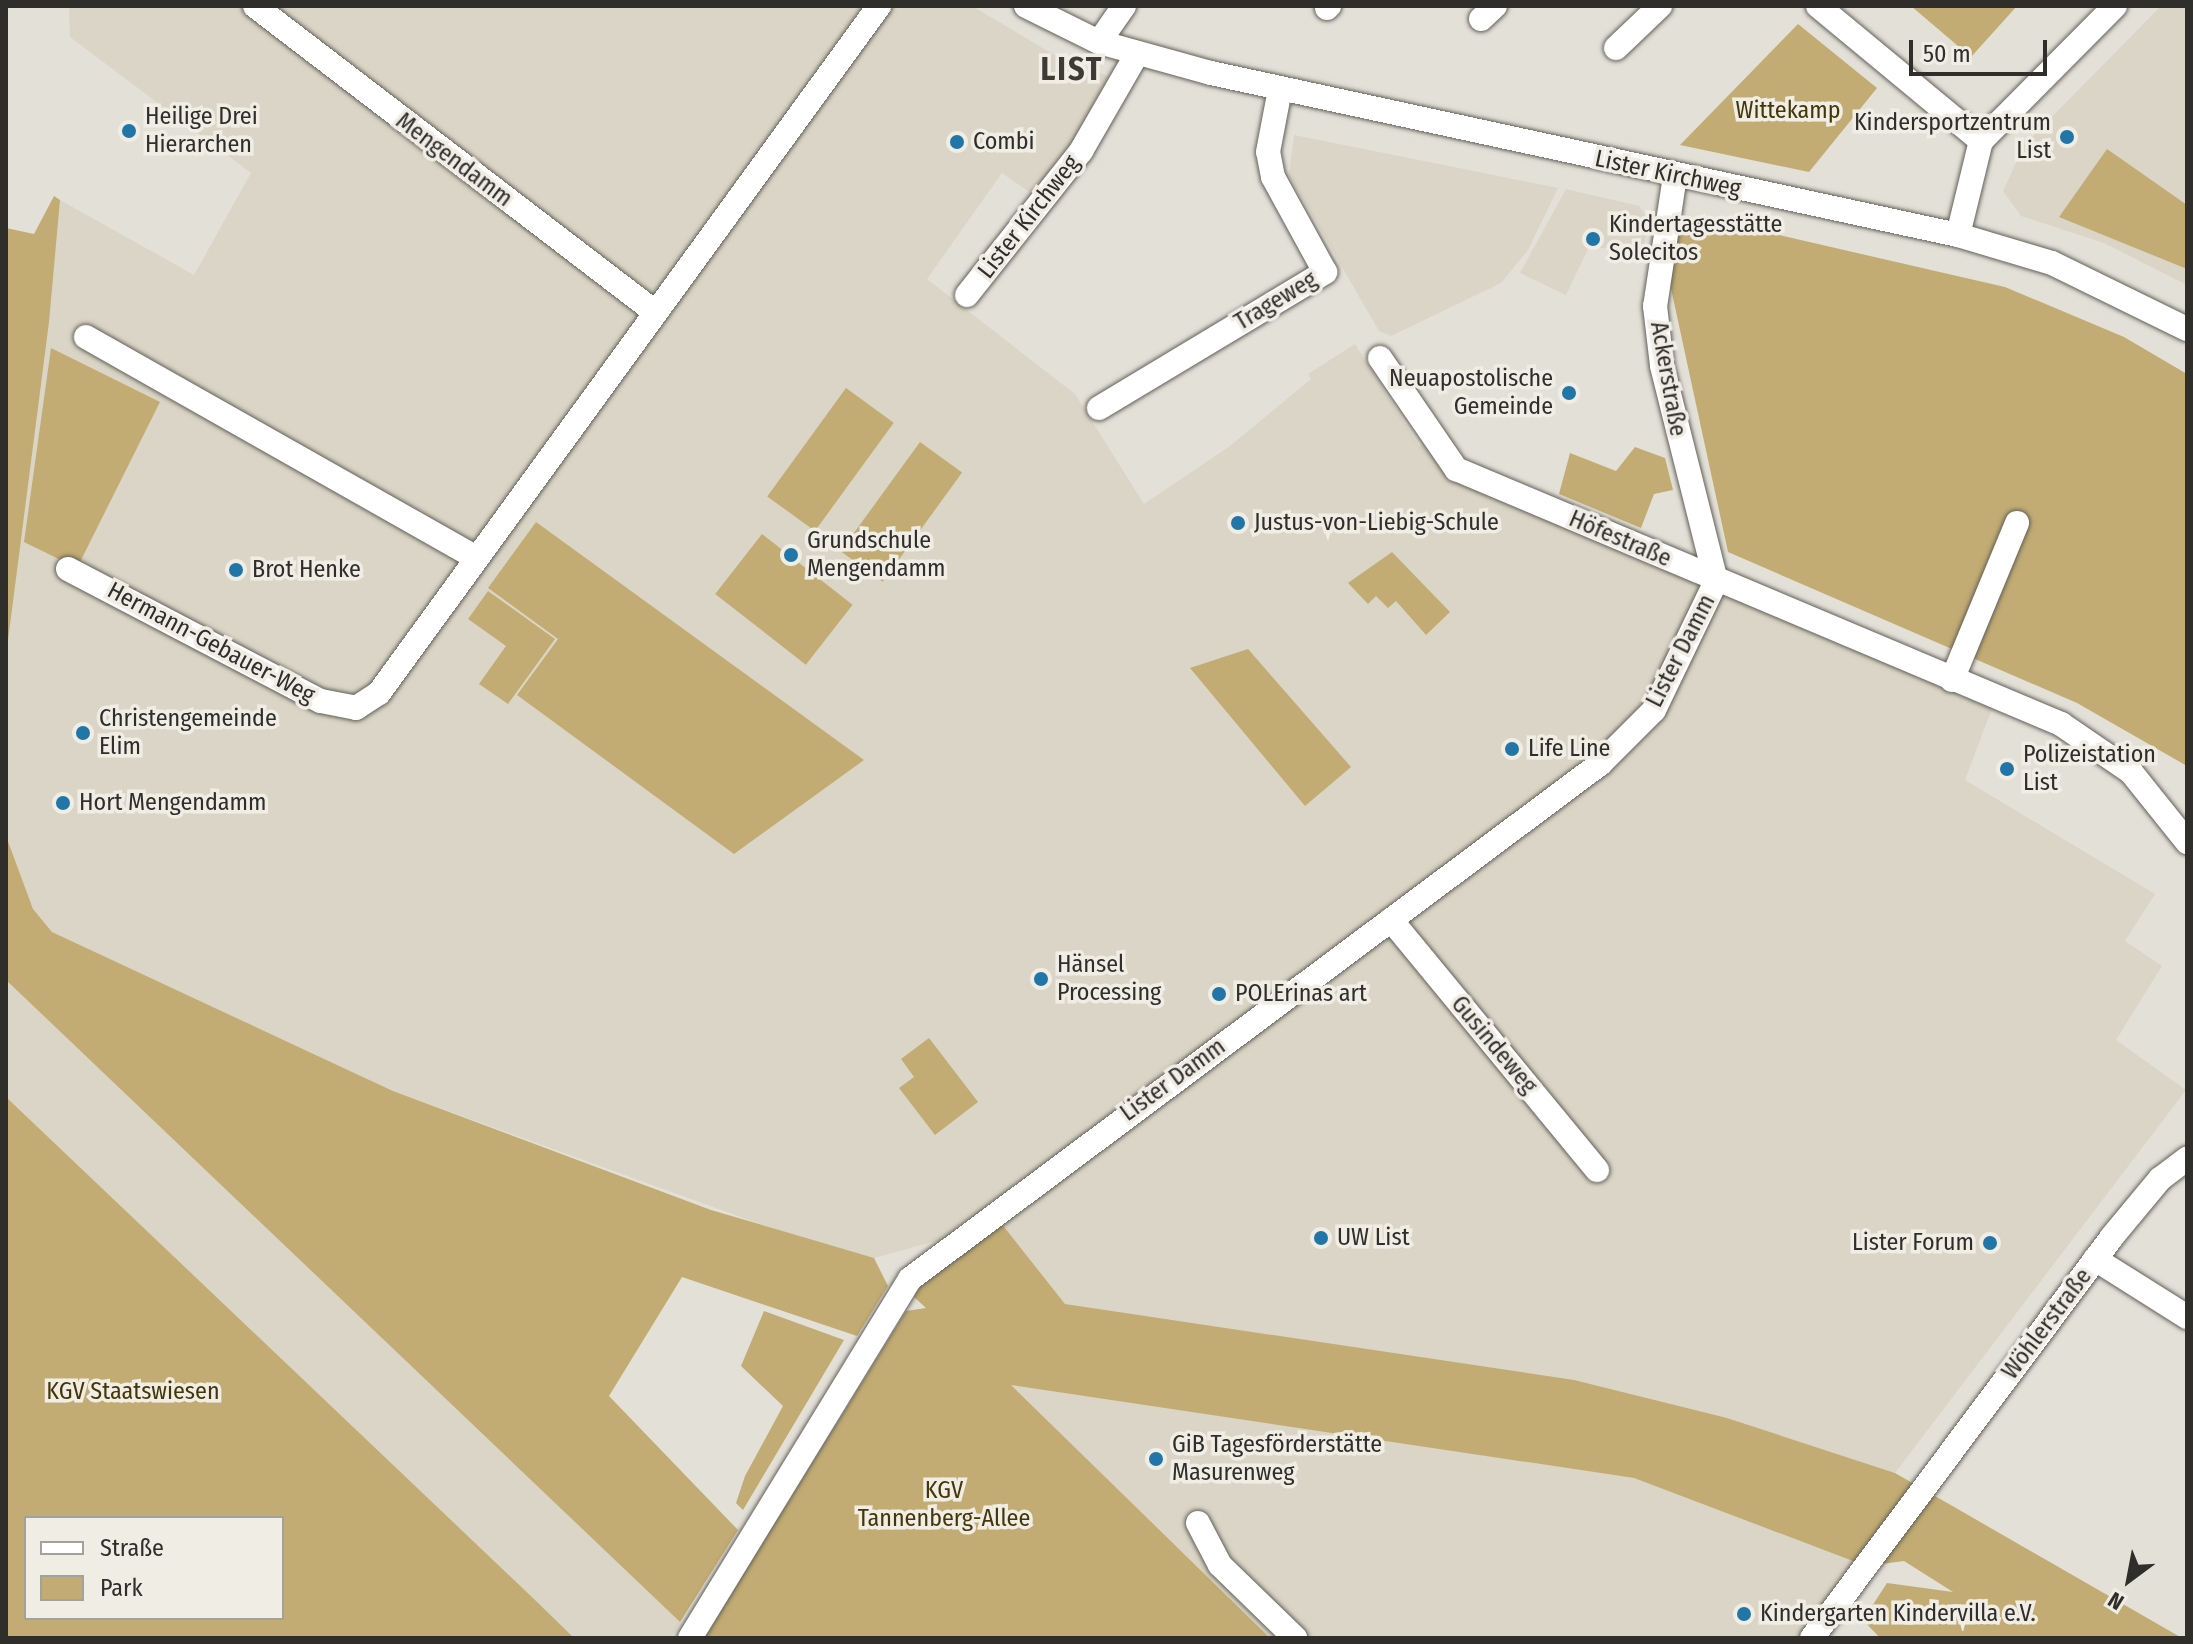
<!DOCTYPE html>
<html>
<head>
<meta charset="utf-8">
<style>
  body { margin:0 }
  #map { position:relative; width:2193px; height:1644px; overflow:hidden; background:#e3e0d8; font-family:"Fira Sans Condensed",sans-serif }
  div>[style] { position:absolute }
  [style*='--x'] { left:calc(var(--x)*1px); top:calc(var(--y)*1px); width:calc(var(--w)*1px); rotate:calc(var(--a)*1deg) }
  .built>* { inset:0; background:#dad5c6 }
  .green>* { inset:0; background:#c2ac73; transform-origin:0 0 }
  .roads { filter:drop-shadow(0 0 2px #636059) drop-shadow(0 0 2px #636059) }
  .minor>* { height:24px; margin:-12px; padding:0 12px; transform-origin:12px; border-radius:12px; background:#fff }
  .dots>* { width:22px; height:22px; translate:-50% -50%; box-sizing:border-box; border:4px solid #f0ede5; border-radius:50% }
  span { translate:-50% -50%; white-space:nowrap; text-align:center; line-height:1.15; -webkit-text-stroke:7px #f0ede5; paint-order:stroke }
  .park-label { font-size:24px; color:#443609 }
  .poi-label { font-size:24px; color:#2f2e2b }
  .left { translate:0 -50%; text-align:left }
  .right { translate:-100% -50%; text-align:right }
  .street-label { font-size:24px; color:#2f2e2b }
  .district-label { font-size:32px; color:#3d3b34; font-weight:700; letter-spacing:2px }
  .frame { position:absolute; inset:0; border:8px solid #2f2e2b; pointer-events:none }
  .legend { position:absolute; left:24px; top:1516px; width:260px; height:104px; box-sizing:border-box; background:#f0ede5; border:2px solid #a3a19b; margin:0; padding:10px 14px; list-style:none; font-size:24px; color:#2f2e2b }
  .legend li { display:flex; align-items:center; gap:16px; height:40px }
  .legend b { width:40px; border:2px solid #a3a19b }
  .north { position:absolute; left:2089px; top:1540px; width:80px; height:80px; -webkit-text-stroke:6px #f0ede5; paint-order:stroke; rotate:212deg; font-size:22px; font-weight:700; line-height:32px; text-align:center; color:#2f2e2b }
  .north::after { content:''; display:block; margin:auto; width:28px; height:36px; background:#2f2e2b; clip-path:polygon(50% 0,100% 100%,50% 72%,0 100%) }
  .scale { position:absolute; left:1909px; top:40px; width:138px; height:36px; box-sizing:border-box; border:4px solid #2f2e2b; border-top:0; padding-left:10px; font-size:24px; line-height:28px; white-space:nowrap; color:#2f2e2b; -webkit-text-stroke:6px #f0ede5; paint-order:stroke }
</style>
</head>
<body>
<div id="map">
  <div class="built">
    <i style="clip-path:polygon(69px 6px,972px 6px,1051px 53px,1110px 77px,1042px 201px,1002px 173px,927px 279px,1075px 394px,1144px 504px,1230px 446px,1311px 379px,1308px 374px,1355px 344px,1419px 446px,1432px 438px,1456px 469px,1996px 698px,1965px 780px,2155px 894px,2125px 941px,2162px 966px,2116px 1040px,2186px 1090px,1895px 1473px,1727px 1418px,1065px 1304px,1001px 1223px,874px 1258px,796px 1237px,393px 1091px,52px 932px,33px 909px,6px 836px,6px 656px,60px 200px,194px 275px,251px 173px,70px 37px)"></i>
    <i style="clip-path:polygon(2161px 6px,2187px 6px,2187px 285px,2104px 243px,2021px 216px,2003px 191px,2024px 145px)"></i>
    <i style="clip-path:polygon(1294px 135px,1558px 188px,1528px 250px,1501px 283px,1391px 336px,1379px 331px,1289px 175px)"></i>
    <i style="clip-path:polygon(1566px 189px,1639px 206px,1649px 220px,1644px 245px,1588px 249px,1566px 295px,1520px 273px)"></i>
    <i style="clip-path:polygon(6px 980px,680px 1622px,671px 1638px,574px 1638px,6px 1097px)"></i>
    <i style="clip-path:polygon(1009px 1384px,1634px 1478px,1866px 1566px,1812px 1638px,1270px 1638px)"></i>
  </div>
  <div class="green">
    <i style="clip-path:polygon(1911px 6px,2017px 6px,1971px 57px)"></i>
    <i style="clip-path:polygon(1798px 24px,1877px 88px,1809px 172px,1680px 145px)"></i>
    <i style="clip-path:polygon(2107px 149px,2187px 205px,2187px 269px,2059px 217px)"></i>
    <i style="clip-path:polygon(54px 196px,60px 200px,49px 322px,6px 656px,6px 228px,34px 234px)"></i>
    <i style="clip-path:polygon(1696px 216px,2005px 287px,2124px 337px,2187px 374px,2187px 766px,2077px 703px,1728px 552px,1667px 270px,1681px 222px)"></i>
    <i style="clip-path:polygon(51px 348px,160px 402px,77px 568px,24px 542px)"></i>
    <i style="left:846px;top:388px;width:59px;height:134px;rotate:36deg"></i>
    <i style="left:920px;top:442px;width:52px;height:135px;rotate:36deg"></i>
    <i style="clip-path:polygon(1635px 447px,1665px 458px,1673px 490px,1654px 494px,1641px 528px,1559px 494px,1570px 453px,1616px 471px)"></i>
    <i style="clip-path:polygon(536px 522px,864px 760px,734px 854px,517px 695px,558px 639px,488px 588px)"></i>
    <i style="left:762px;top:534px;width:115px;height:76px;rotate:38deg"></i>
    <i style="clip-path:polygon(1392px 552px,1450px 612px,1426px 635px,1396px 601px,1388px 608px,1376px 596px,1368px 604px,1348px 583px)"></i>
    <i style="clip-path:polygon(488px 591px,555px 639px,508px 704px,479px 684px,506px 646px,468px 619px)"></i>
    <i style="clip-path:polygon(1248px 649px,1351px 767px,1305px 806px,1190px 668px)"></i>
    <i style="clip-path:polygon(6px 836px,33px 909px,52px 932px,393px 1091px,711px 1210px,874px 1258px,888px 1286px,857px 1336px,682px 1277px,609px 1396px,738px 1530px,680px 1622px,6px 980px)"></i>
    <i style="clip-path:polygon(929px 1038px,978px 1102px,935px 1135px,899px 1088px,914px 1077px,901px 1059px)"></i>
    <i style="clip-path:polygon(evenodd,6px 1097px,534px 1599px,574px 1638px,6px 1638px,6px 1097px,26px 1518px,282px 1518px,282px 1618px,26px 1618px,26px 1518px)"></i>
    <i style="clip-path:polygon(1001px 1223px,1065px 1304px,1574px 1380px,1727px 1418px,1895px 1473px,2182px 1638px,1880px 1638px,1863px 1620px,1887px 1583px,1953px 1592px,1904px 1561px,1866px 1566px,1634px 1478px,1011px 1385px,1270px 1638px,704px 1638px,906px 1311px,926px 1308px,913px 1296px,919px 1287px)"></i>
    <i style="clip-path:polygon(764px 1311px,844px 1340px,743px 1510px,736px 1503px,745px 1476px,783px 1406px,741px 1366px)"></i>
  </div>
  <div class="roads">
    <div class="minor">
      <i style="--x:255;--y:6;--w:504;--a:37.42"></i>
      <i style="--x:1026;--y:6;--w:81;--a:26.3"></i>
      <i style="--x:1099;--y:42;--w:116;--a:15.5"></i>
      <i style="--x:1211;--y:73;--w:764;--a:12.24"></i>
      <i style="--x:1958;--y:235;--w:98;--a:16.6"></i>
      <i style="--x:2052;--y:263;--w:150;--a:26.1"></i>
      <i style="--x:1818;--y:6;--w:212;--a:39.6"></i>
      <i style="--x:1327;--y:8;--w:3;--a:-45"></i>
      <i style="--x:1481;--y:19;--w:19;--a:-43"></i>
      <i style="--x:1099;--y:42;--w:44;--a:-55.2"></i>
      <i style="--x:1616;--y:48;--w:61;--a:-43.7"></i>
      <i style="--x:1675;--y:176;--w:132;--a:98.7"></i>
      <i style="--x:1655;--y:306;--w:60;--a:83.3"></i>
      <i style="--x:1662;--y:366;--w:222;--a:75.9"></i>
      <i style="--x:1958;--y:235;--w:97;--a:-76.3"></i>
      <i style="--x:1981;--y:141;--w:190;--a:-45.2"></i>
      <i style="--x:967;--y:295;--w:184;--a:-51.6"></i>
      <i style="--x:1081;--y:151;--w:112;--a:-60"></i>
      <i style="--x:86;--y:337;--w:449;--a:29.5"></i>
      <i style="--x:1380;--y:358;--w:135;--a:55.6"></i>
      <i style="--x:1456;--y:469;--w:657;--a:22.85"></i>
      <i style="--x:2061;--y:724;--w:85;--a:34.4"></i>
      <i style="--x:2131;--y:772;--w:90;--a:51.3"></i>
      <i style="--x:1099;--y:408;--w:264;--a:-31"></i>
      <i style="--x:1325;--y:272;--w:108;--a:-118.7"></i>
      <i style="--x:1273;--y:177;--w:25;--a:-101"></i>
      <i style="--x:1268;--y:152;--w:64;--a:-79.2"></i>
      <i style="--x:68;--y:569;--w:285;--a:27.6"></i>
      <i style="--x:321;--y:701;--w:36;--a:11"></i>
      <i style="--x:356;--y:708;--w:27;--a:-33"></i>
      <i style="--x:379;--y:693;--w:850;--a:-53.95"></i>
      <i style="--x:1952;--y:680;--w:170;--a:-67.5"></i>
      <i style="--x:1391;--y:920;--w:324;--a:50.5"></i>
      <i style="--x:2095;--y:1259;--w:109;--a:32.2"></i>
      <i style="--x:1198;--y:1523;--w:47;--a:62.4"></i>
      <i style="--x:1220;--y:1565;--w:105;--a:44.2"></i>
      <i style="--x:690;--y:1638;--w:421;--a:-58.5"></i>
      <i style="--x:910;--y:1279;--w:861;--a:-36.74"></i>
      <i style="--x:1600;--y:764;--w:76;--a:-45"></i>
      <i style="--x:1654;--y:710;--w:143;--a:-64.3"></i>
      <i style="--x:1812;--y:1638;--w:499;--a:-53.2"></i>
      <i style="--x:2111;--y:1238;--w:77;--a:-50.3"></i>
      <i style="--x:2160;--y:1179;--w:34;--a:-37"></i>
    </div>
  </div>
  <div class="dots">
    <i style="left:129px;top:131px;background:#2276a7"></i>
    <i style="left:2067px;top:137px;background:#2276a7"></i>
    <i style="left:957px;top:142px;background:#2276a7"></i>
    <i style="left:1593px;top:239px;background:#2276a7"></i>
    <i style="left:1569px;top:393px;background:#2276a7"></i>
    <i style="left:1238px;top:523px;background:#2276a7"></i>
    <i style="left:791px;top:555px;background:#2276a7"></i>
    <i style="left:236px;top:570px;background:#2276a7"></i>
    <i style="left:83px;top:733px;background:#2276a7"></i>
    <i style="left:1512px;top:749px;background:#2276a7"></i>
    <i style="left:2007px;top:769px;background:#2276a7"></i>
    <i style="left:63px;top:803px;background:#2276a7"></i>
    <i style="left:1041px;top:979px;background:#2276a7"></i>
    <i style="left:1219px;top:994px;background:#2276a7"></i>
    <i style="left:1321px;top:1238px;background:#2276a7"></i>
    <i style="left:1990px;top:1243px;background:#2276a7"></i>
    <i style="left:1156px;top:1459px;background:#2276a7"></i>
    <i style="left:1744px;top:1614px;background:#2276a7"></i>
  </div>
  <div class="park-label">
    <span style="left:1788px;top:111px">Wittekamp</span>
    <span style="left:133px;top:1392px">KGV Staatswiesen</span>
    <span style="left:944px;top:1505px">KGV<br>Tannenberg-Allee</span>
  </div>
  <div class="poi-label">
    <span class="left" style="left:145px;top:131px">Heilige Drei<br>Hierarchen</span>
    <span class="right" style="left:2051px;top:137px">Kindersportzentrum<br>List</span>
    <span class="left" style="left:973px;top:142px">Combi</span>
    <span class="left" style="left:1609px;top:239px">Kindertagesstätte<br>Solecitos</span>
    <span class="right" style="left:1553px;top:393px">Neuapostolische<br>Gemeinde</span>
    <span class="left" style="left:1254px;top:523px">Justus-von-Liebig-Schule</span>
    <span class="left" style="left:807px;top:555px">Grundschule<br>Mengendamm</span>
    <span class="left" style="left:252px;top:570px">Brot Henke</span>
    <span class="left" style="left:99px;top:733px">Christengemeinde<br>Elim</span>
    <span class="left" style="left:1528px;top:749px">Life Line</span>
    <span class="left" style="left:2023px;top:769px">Polizeistation<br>List</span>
    <span class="left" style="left:79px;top:803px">Hort Mengendamm</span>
    <span class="left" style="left:1057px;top:979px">Hänsel<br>Processing</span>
    <span class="left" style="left:1235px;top:994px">POLErinas art</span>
    <span class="left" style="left:1337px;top:1238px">UW List</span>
    <span class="right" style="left:1974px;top:1243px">Lister Forum</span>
    <span class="left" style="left:1172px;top:1459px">GiB Tagesförderstätte<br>Masurenweg</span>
    <span class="left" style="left:1760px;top:1614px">Kindergarten Kindervilla e.V.</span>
  </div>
  <div class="street-label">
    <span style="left:454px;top:160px;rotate:37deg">Mengendamm</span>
    <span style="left:1668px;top:174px;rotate:12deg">Lister Kirchweg</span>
    <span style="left:1029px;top:217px;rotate:-52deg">Lister Kirchweg</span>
    <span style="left:1276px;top:301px;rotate:-31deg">Trageweg</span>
    <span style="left:1668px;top:379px;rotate:80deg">Ackerstraße</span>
    <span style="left:1620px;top:539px;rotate:23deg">Höfestraße</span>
    <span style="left:211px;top:643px;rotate:28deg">Hermann-Gebauer-Weg</span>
    <span style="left:1681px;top:651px;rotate:-63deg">Lister Damm</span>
    <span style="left:1494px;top:1045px;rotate:50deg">Gusindeweg</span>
    <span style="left:1173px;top:1080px;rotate:-36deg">Lister Damm</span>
    <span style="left:2047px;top:1324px;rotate:-53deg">Wöhlerstraße</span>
  </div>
  <div class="district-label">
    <span style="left:1072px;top:69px">LIST</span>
  </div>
  <div class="frame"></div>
  <ul class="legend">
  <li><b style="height:10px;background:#fff"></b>Straße</li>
  <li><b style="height:22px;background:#c2ac73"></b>Park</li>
  </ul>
  <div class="north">N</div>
  <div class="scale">50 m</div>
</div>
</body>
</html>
